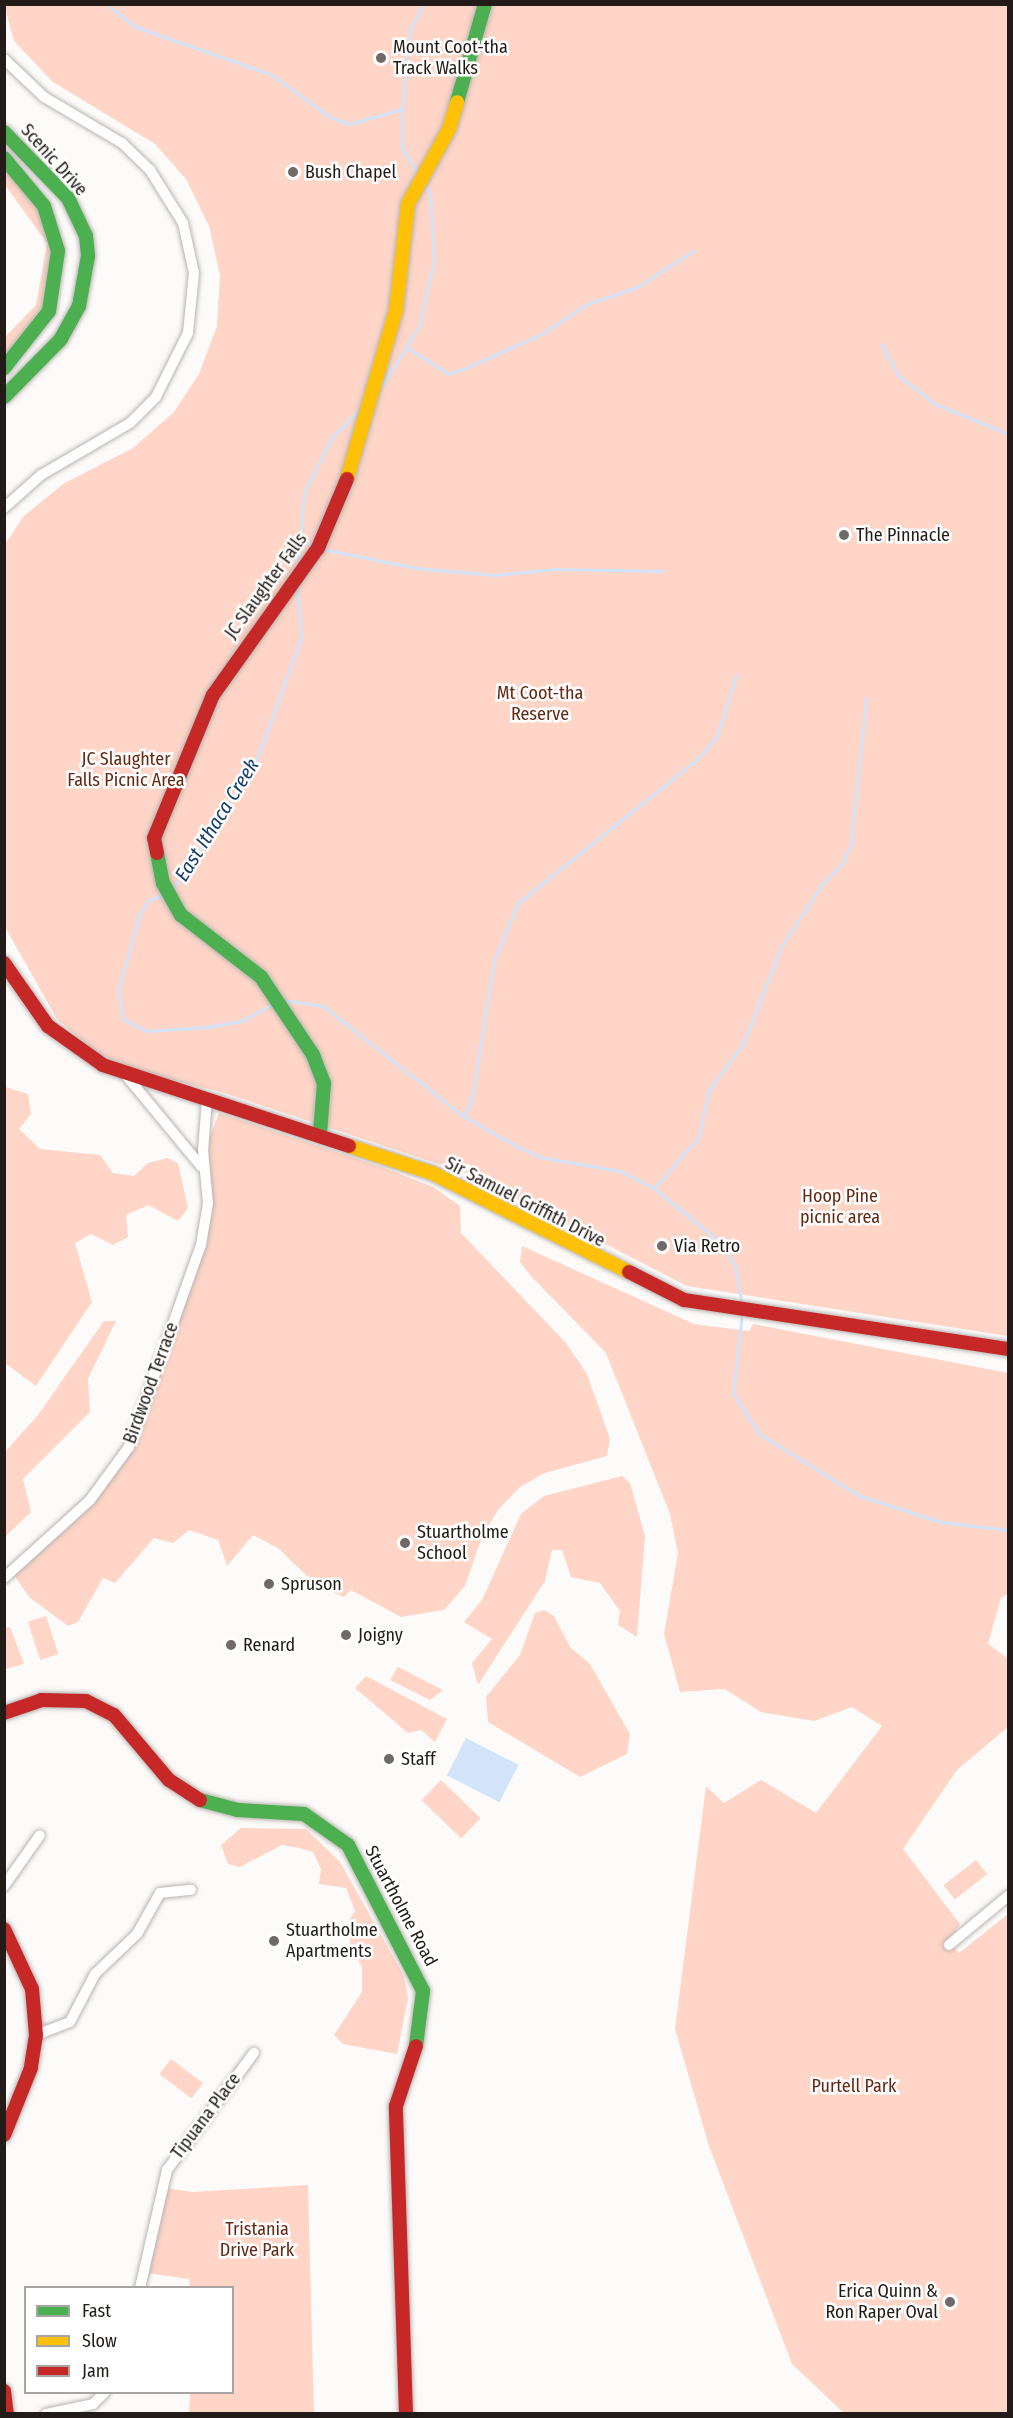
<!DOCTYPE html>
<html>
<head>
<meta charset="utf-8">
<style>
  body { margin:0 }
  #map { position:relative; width:1013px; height:2418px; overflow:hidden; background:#fdfbf9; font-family:"Fira Sans Condensed",sans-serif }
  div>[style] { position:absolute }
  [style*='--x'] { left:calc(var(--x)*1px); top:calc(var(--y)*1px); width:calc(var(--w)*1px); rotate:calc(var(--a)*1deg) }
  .green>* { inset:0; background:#fed5c6; transform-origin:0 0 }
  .water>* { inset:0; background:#d3e4fa; transform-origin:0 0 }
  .stream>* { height:3px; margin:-1.5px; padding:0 1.5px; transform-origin:1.5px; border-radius:1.5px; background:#d3e4fa }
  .roads { filter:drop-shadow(0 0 2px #b8b4b2) drop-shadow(0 0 2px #b8b4b2) }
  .street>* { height:10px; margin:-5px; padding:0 5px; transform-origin:5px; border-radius:5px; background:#fffefe }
  .fast>* { height:14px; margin:-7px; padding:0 7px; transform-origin:7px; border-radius:7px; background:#4caf50 }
  .slow>* { height:14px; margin:-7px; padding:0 7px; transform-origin:7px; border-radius:7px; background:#ffc107 }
  .jam>* { height:14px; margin:-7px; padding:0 7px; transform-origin:7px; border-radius:7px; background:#c62828 }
  .dots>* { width:16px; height:16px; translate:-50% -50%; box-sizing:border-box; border:3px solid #fff; border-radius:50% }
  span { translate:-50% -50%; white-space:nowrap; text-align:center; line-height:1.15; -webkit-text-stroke:5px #fff; paint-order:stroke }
  .poi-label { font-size:18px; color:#221b18 }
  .left { translate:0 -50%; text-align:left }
  .right { translate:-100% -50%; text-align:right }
  .street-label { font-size:18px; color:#221b18 }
  .park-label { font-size:18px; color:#652812 }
  .water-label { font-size:20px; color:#153e6e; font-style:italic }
  .frame { position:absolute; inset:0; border:6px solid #221b18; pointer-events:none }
  .legend { position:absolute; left:24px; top:2286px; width:210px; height:108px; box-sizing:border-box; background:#fff; border:2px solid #a7a4a3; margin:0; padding:8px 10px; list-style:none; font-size:18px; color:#221b18 }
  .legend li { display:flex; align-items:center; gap:12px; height:30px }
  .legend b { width:30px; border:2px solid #a7a4a3 }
</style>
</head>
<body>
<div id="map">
  <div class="green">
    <i style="clip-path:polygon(4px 5px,1008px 5px,1008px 1336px,687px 1286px,469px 1174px,225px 1093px,132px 1070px,95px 1051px,57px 1019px,5px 927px,5px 544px,24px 516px,63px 484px,133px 448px,174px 412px,199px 374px,217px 326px,220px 275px,209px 226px,186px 179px,155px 144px,53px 82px,14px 41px)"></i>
    <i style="clip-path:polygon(4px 166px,36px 202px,53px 250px,46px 302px,5px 355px,5px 337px,36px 305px,47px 243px,5px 185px)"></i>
    <i style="clip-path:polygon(5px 1087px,28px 1094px,31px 1114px,19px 1129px,40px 1149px,100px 1155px,113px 1173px,134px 1176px,148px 1163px,167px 1158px,178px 1163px,188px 1208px,178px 1221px,148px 1205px,126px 1215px,128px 1237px,113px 1245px,91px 1234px,75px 1243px,92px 1302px,36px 1386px,5px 1363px)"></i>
    <i style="clip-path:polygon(219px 1113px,385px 1168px,433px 1187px,460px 1206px,461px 1233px,566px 1343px,587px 1374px,610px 1439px,607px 1456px,545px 1473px,520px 1487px,498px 1510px,482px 1537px,465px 1586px,444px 1610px,401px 1617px,351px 1590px,344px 1597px,316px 1585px,278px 1548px,253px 1535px,227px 1566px,218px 1540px,189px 1530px,173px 1543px,154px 1538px,115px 1583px,103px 1578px,78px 1622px,68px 1626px,29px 1597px,12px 1572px,67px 1521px,129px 1447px,211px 1218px,209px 1139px)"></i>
    <i style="clip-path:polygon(522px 1246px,694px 1324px,749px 1331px,753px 1324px,1008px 1373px,1008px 1594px,1001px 1598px,988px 1644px,1008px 1659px,1008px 1727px,957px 1770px,903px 1849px,960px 1924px,949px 1941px,959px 1953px,1008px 1914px,1008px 2413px,844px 2413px,792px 2364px,709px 2146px,675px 2029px,706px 1786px,724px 1803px,761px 1780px,816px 1813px,882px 1726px,852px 1707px,814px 1721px,761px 1712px,725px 1689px,680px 1692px,664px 1634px,678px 1553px,670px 1514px,606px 1353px,530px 1275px,520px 1262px)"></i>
    <i style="clip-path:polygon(104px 1321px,116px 1321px,88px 1379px,90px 1412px,23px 1479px,31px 1512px,5px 1537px,5px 1452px,38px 1415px)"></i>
    <i style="clip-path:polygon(622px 1476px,630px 1483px,645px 1536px,637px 1637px,618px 1625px,620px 1611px,600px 1583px,571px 1577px,562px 1550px,552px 1550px,545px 1581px,478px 1685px,472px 1663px,492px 1639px,464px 1622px,482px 1600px,521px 1514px,544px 1496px)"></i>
    <i style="clip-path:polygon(544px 1610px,554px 1616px,570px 1647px,590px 1664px,630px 1734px,627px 1754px,580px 1777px,488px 1722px,486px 1697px,520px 1655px,535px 1613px)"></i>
    <i style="left:46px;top:1616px;width:40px;height:19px;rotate:72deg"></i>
    <i style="clip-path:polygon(10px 1627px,24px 1664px,6px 1669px,5px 1628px)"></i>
    <i style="clip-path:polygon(398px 1667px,443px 1690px,430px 1700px,390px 1680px)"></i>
    <i style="clip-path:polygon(366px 1676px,447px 1719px,435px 1742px,421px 1730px,408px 1733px,355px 1688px)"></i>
    <i style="left:441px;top:1780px;width:55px;height:28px;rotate:44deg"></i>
    <i style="clip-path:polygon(241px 1828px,306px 1829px,340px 1862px,404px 1976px,408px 1999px,397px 2054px,343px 2044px,334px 2035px,362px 1992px,362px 1967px,350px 1946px,350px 1918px,355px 1911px,346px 1888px,319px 1884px,321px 1869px,313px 1852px,299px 1848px,282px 1845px,240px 1867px,228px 1864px,221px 1845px)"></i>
    <i style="left:976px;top:1860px;width:18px;height:41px;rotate:52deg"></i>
    <i style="left:171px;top:2059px;width:40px;height:19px;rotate:37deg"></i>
    <i style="clip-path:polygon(308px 2185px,314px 2413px,189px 2413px,190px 2393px,232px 2392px,232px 2288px,190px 2287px,189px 2279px,147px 2273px,166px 2188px,192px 2192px)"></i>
  </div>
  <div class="water">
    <i style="left:466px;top:1738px;width:59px;height:42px;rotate:27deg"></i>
  </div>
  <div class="stream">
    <i style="--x:110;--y:7;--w:33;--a:38"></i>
    <i style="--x:136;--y:27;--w:144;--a:19.4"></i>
    <i style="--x:272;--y:75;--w:72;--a:35.9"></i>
    <i style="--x:330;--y:117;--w:20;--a:20"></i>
    <i style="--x:349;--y:124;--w:55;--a:-15.8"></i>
    <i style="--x:418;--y:174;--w:31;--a:-122"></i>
    <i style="--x:402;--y:148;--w:39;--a:-90"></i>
    <i style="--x:402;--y:109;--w:79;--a:-84.2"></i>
    <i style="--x:410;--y:30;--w:29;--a:-63"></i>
    <i style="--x:881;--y:344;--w:37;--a:61"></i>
    <i style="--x:899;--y:376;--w:46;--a:37.9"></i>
    <i style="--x:935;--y:404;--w:79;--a:22.3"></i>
    <i style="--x:406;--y:347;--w:50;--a:32.7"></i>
    <i style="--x:448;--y:374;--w:19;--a:-18"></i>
    <i style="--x:466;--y:368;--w:85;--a:-24.4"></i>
    <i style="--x:543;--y:333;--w:50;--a:-33.7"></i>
    <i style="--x:585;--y:305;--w:55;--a:-19.1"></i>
    <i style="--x:637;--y:287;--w:67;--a:-32.7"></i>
    <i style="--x:382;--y:386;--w:70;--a:-58.3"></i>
    <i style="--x:419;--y:326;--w:68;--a:-77.2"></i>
    <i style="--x:434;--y:260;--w:67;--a:-93.4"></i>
    <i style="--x:430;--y:193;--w:13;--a:-122"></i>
    <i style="--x:301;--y:541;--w:13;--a:23"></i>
    <i style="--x:322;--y:549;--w:96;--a:11.4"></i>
    <i style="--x:416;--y:568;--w:78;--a:5.1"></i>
    <i style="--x:494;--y:575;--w:60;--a:-5.7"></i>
    <i style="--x:554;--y:569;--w:109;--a:1.1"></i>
    <i style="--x:297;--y:569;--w:76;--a:-84.7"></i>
    <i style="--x:304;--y:493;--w:63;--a:-63.4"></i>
    <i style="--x:332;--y:437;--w:47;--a:-45"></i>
    <i style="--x:171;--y:892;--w:153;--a:-56.7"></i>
    <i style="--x:255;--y:764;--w:134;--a:-69.9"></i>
    <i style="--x:301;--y:638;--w:51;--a:-94.5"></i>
    <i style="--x:165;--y:894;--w:17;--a:159"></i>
    <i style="--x:149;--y:900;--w:17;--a:123"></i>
    <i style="--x:140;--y:914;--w:79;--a:106.1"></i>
    <i style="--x:118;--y:990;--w:29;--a:80"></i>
    <i style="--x:123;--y:1019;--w:27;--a:27"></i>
    <i style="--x:147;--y:1031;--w:60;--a:-3.8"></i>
    <i style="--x:207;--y:1027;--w:36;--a:-10"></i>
    <i style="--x:242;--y:1021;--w:37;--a:-29"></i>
    <i style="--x:283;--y:1000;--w:40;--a:8.5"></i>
    <i style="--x:323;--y:1006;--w:178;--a:38.2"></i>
    <i style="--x:463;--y:1116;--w:63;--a:29.4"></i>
    <i style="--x:518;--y:1147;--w:24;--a:24"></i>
    <i style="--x:540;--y:1157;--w:81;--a:9.9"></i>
    <i style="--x:620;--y:1171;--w:38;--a:27"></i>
    <i style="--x:654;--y:1188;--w:87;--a:39.4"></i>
    <i style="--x:721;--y:1243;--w:26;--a:58"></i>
    <i style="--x:735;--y:1265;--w:42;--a:80.3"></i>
    <i style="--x:464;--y:1115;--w:18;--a:-63"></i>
    <i style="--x:472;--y:1099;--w:141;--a:-81"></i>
    <i style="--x:494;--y:960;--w:62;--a:-67.2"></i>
    <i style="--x:518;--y:903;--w:230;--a:-38.8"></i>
    <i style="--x:697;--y:759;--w:30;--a:-48"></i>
    <i style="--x:717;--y:737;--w:65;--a:-73"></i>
    <i style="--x:654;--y:1188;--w:67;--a:-48.7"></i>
    <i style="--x:698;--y:1138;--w:49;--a:-77.1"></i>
    <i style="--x:709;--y:1090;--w:59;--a:-53.9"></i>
    <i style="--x:744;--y:1042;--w:102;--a:-68.7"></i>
    <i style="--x:781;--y:947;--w:75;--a:-56.9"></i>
    <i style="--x:822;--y:884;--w:30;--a:-45"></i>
    <i style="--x:843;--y:863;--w:22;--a:-68"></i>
    <i style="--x:851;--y:843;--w:146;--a:-84.1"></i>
    <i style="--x:742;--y:1313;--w:81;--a:96.4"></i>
    <i style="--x:733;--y:1393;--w:49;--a:57.6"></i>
    <i style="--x:759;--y:1434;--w:119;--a:31.5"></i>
    <i style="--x:860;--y:1496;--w:85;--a:17.8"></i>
    <i style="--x:941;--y:1522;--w:67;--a:6.8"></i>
  </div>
  <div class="roads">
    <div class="street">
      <i style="--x:4;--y:59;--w:55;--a:43.5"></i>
      <i style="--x:44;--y:97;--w:91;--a:30.5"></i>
      <i style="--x:122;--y:143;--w:39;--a:44"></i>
      <i style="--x:150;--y:170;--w:62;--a:58.1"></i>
      <i style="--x:183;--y:223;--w:51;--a:77.6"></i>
      <i style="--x:194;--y:273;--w:60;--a:95.7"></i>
      <i style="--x:188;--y:333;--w:72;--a:116.6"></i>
      <i style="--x:156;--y:397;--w:37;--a:135"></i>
      <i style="--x:130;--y:423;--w:103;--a:149.7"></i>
      <i style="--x:41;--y:475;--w:50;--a:138.3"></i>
      <i style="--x:124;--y:1073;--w:121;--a:50.4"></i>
      <i style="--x:4;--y:1578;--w:116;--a:-42.2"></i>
      <i style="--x:90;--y:1500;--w:66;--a:-53.7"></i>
      <i style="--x:129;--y:1447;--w:214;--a:-70.4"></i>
      <i style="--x:201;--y:1245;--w:43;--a:-80.5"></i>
      <i style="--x:208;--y:1203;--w:52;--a:-95.5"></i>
      <i style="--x:203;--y:1151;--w:52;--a:-85.6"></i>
      <i style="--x:4;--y:1886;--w:62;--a:-54.8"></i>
      <i style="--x:949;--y:1945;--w:77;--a:-39.7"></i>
      <i style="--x:36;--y:2035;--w:36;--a:-21"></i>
      <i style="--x:70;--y:2022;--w:54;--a:-62.5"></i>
      <i style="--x:95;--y:1974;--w:58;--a:-43.6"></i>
      <i style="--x:137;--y:1934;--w:47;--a:-60.7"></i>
      <i style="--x:160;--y:1893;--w:31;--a:-6"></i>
      <i style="--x:140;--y:2288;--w:121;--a:-77.1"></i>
      <i style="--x:167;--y:2170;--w:146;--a:-53.4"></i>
      <i style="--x:46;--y:2414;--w:48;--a:-12"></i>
      <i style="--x:93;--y:2404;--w:17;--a:-45"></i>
    </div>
    <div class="fast">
      <i style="--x:457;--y:102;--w:102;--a:-74.1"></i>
      <i style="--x:4;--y:132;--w:92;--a:45.9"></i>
      <i style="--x:68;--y:198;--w:42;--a:64.7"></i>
      <i style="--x:86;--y:236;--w:20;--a:84"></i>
      <i style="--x:88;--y:256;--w:51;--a:100.2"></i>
      <i style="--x:79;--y:306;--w:38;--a:119"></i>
      <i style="--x:61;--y:339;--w:81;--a:134.5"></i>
      <i style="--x:4;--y:158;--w:62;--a:50.2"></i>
      <i style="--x:44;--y:206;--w:47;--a:72.7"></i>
      <i style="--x:58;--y:251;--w:61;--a:98.5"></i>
      <i style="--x:49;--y:311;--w:73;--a:128.3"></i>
      <i style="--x:157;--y:853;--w:31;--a:79"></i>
      <i style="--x:163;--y:883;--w:37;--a:61"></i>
      <i style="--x:181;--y:915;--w:101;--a:37.8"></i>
      <i style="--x:261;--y:977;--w:94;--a:56.3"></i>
      <i style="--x:313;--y:1055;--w:30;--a:69"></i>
      <i style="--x:324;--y:1083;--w:50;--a:94.6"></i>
      <i style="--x:200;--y:1800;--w:39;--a:15"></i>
      <i style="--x:238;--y:1810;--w:66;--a:3.5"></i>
      <i style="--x:304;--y:1814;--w:54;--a:35.2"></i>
      <i style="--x:348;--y:1845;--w:164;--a:62.8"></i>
      <i style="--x:423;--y:1991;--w:55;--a:97.3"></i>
    </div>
    <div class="slow">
      <i style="--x:347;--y:479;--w:176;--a:-73.8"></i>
      <i style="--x:396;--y:310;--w:107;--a:-83.5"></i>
      <i style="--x:408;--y:204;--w:85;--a:-61.3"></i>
      <i style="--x:449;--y:129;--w:28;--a:-73"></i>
      <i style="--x:349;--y:1146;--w:87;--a:18"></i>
      <i style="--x:432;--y:1173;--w:220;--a:26.7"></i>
    </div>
    <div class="jam">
      <i style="--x:157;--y:853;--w:15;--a:-101"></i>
      <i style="--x:154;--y:838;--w:155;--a:-67.6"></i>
      <i style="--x:213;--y:695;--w:181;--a:-54.5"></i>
      <i style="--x:318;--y:548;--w:75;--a:-67.2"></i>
      <i style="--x:4;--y:963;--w:77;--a:55.1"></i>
      <i style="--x:48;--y:1026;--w:67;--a:35.3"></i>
      <i style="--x:103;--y:1065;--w:259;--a:18.2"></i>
      <i style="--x:629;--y:1272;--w:62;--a:27"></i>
      <i style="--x:684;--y:1300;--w:328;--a:8.6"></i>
      <i style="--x:4;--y:1713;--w:39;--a:-19"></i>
      <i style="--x:41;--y:1700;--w:45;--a:1.3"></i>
      <i style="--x:86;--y:1701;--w:31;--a:27"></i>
      <i style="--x:114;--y:1715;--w:85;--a:49.8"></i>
      <i style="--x:169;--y:1780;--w:37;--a:33"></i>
      <i style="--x:4;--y:1929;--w:66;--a:65"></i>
      <i style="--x:32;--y:1989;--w:46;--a:85"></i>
      <i style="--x:36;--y:2035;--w:33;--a:99"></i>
      <i style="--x:31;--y:2068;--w:72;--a:111.9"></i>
      <i style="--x:4;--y:2391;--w:23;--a:83"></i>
      <i style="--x:406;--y:2414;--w:308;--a:-91.9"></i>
      <i style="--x:396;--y:2106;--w:63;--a:-71.6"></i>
    </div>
  </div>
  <div class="dots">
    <i style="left:381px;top:58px;background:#6f6967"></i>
    <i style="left:293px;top:172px;background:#6f6967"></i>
    <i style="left:844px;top:535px;background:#6f6967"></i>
    <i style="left:662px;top:1246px;background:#6f6967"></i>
    <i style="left:405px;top:1543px;background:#6f6967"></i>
    <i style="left:269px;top:1584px;background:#6f6967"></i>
    <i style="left:346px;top:1635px;background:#6f6967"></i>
    <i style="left:231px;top:1645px;background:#6f6967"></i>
    <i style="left:389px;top:1759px;background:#6f6967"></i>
    <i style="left:274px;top:1941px;background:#6f6967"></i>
    <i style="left:950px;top:2302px;background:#6f6967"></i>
  </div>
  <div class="poi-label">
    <span class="left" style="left:393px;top:58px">Mount Coot-tha<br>Track Walks</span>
    <span class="left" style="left:305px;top:172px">Bush Chapel</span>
    <span class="left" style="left:856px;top:535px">The Pinnacle</span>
    <span class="left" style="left:674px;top:1246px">Via Retro</span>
    <span class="left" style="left:417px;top:1543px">Stuartholme<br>School</span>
    <span class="left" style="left:281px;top:1584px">Spruson</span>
    <span class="left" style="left:358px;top:1635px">Joigny</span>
    <span class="left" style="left:243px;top:1645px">Renard</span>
    <span class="left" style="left:401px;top:1759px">Staff</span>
    <span class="left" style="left:286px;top:1941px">Stuartholme<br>Apartments</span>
    <span class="right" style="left:938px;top:2302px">Erica Quinn &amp;<br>Ron Raper Oval</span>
  </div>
  <div class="street-label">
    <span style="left:54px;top:160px;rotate:48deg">Scenic Drive</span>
    <span style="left:266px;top:586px;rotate:-54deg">JC Slaughter Falls</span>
    <span style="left:525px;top:1202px;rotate:27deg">Sir Samuel Griffith Drive</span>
    <span style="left:151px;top:1383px;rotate:-70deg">Birdwood Terrace</span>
    <span style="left:401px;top:1906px;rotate:62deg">Stuartholme Road</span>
    <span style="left:206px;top:2116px;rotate:-53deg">Tipuana Place</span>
  </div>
  <div class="park-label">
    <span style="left:540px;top:704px">Mt Coot-tha<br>Reserve</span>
    <span style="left:126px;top:770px">JC Slaughter<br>Falls Picnic Area</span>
    <span style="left:840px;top:1207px">Hoop Pine<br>picnic area</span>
    <span style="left:854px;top:2086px">Purtell Park</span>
    <span style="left:257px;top:2240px">Tristania<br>Drive Park</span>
  </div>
  <div class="water-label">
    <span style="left:217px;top:820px;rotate:-58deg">East Ithaca Creek</span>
  </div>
  <div class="frame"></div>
  <ul class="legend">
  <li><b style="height:8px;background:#4caf50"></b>Fast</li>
  <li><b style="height:8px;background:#ffc107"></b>Slow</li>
  <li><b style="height:8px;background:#c62828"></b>Jam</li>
  </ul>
</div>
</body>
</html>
